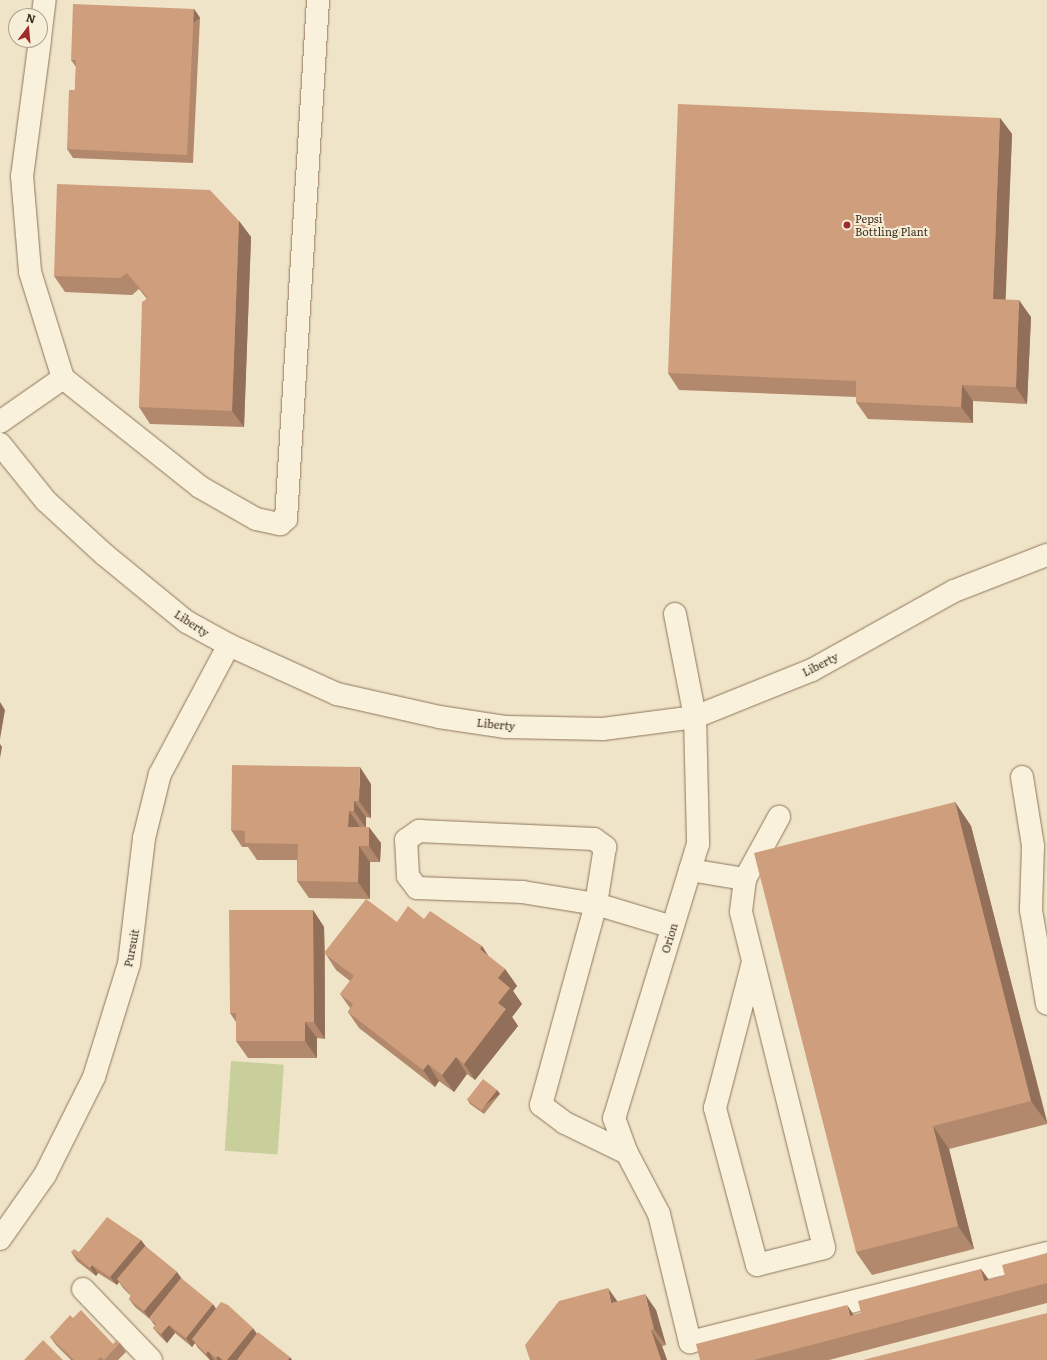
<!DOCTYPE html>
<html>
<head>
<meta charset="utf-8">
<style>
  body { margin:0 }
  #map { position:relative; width:1047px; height:1360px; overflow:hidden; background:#f0e4c8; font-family:Literata,serif }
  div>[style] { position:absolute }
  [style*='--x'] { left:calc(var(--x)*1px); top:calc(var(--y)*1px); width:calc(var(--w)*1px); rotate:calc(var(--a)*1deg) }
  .green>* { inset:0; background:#c9cf9b; transform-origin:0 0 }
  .roads { filter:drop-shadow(0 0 1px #8d765c) drop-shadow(0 0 1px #8d765c) }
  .minor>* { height:22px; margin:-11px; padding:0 11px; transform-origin:11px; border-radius:11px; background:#faf1dc }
  .wall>* { inset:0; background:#b2896c }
  .shaded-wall>* { inset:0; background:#916f58; transform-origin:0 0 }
  .building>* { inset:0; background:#cf9f7d; transform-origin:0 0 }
  .dots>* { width:11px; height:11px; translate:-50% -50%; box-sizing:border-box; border:2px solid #f7eed8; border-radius:50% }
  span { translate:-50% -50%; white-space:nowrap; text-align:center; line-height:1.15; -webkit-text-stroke:4px #f7eed8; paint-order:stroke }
  .poi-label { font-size:11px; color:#3d2e20 }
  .left { translate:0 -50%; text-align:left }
  .street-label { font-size:11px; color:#3d2e20 }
  .north { position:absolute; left:8px; top:8px; width:40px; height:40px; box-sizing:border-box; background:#f7eed8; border:1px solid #ada18e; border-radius:50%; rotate:16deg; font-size:11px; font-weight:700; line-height:16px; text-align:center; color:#3d2e20 }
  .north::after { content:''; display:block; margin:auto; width:14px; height:18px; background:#9e2a2b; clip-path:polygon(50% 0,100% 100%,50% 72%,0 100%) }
</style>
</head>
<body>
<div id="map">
  <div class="green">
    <i style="left:231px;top:1061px;width:53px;height:90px;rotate:4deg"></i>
  </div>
  <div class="roads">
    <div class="minor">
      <i style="--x:40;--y:38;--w:38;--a:-83"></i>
      <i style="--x:40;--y:40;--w:137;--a:97.5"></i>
      <i style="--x:22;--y:176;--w:96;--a:85.2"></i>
      <i style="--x:30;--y:272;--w:111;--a:72.7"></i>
      <i style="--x:63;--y:378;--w:175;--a:38.5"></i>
      <i style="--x:200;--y:487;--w:64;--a:29.7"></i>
      <i style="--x:256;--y:519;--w:25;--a:12"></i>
      <i style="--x:280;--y:524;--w:8;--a:-40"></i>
      <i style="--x:286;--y:519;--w:520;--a:-86.47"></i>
      <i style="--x:0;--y:422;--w:77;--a:-34.9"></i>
      <i style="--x:0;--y:444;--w:73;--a:51.1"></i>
      <i style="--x:46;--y:501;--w:80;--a:42.5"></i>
      <i style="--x:105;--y:555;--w:106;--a:39.3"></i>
      <i style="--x:187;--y:622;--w:48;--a:28.7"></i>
      <i style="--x:229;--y:645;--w:119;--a:24.4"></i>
      <i style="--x:337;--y:694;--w:105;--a:12.7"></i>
      <i style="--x:439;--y:717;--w:68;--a:8.5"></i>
      <i style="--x:506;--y:727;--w:97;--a:1.2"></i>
      <i style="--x:603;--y:729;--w:93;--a:-7.4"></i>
      <i style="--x:695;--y:717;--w:126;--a:-21.9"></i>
      <i style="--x:812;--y:670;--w:162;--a:-29.1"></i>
      <i style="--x:954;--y:591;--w:100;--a:-21.2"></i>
      <i style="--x:675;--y:614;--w:105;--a:79"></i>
      <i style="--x:695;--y:717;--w:127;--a:88.6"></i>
      <i style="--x:698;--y:844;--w:287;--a:107"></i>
      <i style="--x:614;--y:1118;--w:37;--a:70"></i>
      <i style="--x:627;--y:1153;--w:69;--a:62.3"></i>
      <i style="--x:659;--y:1214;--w:132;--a:76.4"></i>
      <i style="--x:690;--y:1342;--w:368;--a:-14"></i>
      <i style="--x:1022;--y:777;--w:70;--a:80.9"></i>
      <i style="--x:1033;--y:846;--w:64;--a:91.8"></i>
      <i style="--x:1031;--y:910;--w:95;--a:80.3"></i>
      <i style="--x:419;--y:831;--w:175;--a:2.6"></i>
      <i style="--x:594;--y:839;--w:14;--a:36"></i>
      <i style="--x:605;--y:847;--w:58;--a:99"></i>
      <i style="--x:596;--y:904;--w:74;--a:-170.7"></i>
      <i style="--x:523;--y:892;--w:106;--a:-177.8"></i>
      <i style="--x:417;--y:888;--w:15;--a:-127"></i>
      <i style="--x:408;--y:876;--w:36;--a:-93"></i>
      <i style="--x:406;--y:840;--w:16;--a:-35"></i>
      <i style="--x:690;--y:870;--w:56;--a:9.3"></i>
      <i style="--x:745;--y:879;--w:71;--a:-61.3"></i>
      <i style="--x:745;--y:879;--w:33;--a:97"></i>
      <i style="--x:741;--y:912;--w:346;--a:76.1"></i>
      <i style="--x:824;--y:1248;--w:69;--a:165.8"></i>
      <i style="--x:757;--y:1265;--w:163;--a:-105"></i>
      <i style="--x:715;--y:1108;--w:151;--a:-75.4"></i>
      <i style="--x:627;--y:1153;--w:69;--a:-154.2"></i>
      <i style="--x:565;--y:1123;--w:30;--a:-143"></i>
      <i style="--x:541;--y:1105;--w:208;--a:-74.7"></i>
      <i style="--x:596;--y:904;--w:79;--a:16.8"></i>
      <i style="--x:0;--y:1239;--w:78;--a:-54.9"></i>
      <i style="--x:45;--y:1175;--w:110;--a:-63.4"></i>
      <i style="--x:94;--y:1077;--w:118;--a:-72.8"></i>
      <i style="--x:129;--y:964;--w:127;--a:-83.2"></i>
      <i style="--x:144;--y:838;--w:66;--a:-76"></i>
      <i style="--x:160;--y:774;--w:146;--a:-61.9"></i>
      <i style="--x:83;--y:1289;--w:98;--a:46.2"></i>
    </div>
  </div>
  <div class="wall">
    <i style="clip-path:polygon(194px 9px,200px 18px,193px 163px,73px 158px,67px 149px,75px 90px,76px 67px,71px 60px)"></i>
    <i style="clip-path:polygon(1000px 118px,1012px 134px,1005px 300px,1031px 317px,1027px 404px,973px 401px,973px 423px,868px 419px,856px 402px,856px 397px,679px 390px,668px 373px)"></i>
    <i style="clip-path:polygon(239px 221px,251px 237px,244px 427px,150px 424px,139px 407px,147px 299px,139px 289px,132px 295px,65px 292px,54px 276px)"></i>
    <i style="clip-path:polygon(371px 784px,371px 818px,366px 817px,366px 827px,381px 843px,380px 862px,370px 862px,370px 899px,309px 898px,297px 881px,297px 860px,257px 860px,248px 847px,242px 847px,231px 830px)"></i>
    <i style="clip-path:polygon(955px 802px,971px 826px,1047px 1121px,1047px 1124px,949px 1149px,974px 1249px,872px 1275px,856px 1252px)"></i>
    <i style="clip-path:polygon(313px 910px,324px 927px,325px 953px,397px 922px,424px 919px,482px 946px,488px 956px,505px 969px,517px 986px,513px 991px,522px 1004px,512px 1017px,518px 1026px,475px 1080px,467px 1074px,454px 1092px,439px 1081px,435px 1087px,359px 1028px,348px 1012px,350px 1008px,340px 994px,350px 981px,336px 970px,325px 953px,325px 1039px,317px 1038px,317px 1058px,248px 1058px,236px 1041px,236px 1022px,230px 1013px)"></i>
    <i style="clip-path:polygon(497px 1090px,500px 1094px,484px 1114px,470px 1104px,467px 1099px)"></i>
    <i style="clip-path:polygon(141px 1240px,145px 1246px,177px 1272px,182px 1279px,216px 1309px,257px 1334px,292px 1360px,210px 1360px,198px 1348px,195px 1343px,192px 1347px,175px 1333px,167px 1343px,160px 1336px,153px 1328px,155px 1326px,150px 1319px,135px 1307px,129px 1299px,131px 1296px,123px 1288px,119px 1282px,117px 1285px,98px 1273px,96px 1276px,77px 1261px,71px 1252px,79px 1252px)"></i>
    <i style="clip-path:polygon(1047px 1253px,1047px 1303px,829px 1360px,700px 1360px,861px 1313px,981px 1269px,989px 1280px,1005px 1276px)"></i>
    <i style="clip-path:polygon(617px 1301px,656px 1310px,666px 1345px,662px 1346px,667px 1360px,530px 1360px)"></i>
    <i style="clip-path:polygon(73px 1318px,113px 1344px,120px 1343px,126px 1352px,118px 1360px,71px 1360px,56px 1345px,50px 1337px)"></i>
  </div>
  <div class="shaded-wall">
    <i style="left:194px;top:9px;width:11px;height:146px;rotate:56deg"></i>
    <i style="clip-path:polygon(1000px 118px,1012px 134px,1005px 316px,993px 299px)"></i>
    <i style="clip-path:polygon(239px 221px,251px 237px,244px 427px,232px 411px)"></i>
    <i style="clip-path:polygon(1019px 300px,1031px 317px,1027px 404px,1016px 387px)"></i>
    <i style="clip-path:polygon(962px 385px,973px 401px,973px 423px,961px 407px)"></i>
    <i style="clip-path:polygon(0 702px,5px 710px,0 739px)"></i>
    <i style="clip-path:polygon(0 744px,2px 747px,0 758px)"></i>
    <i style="clip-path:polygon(360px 767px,371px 784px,371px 818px,359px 801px)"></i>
    <i style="clip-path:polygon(354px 801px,366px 817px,366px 828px,354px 811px)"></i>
    <i style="clip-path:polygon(955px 802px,971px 826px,1047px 1123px,1031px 1101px)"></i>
    <i style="clip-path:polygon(349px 811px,360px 827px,348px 827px)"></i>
    <i style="clip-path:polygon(369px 827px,381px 843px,380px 862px,369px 846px)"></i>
    <i style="clip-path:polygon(359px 846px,370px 862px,370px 899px,358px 882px)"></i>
    <i style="clip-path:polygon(313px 910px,324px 927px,325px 1039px,314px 1022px)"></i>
    <i style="clip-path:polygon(482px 946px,493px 963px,480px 949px)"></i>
    <i style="clip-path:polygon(505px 969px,517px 986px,513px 991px,522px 1004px,512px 1017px,518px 1026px,475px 1080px,464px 1064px,498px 1003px,498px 978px)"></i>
    <i style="clip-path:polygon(305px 1022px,317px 1038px,317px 1058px,305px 1041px)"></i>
    <i style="clip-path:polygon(456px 1057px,467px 1074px,454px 1092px,442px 1075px)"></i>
    <i style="clip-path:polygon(428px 1064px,439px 1081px,435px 1087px,423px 1070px)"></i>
    <i style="left:497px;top:1090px;width:5px;height:26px;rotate:53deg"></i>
    <i style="clip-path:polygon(933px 1126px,949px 1149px,974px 1249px,958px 1226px)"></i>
    <i style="clip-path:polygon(141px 1240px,147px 1248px,117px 1279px,119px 1282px,117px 1285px,110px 1277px)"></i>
    <i style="clip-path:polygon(92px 1265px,98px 1273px,96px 1276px,90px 1268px)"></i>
    <i style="clip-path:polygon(981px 1269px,993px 1286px,996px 1298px,984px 1281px)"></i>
    <i style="clip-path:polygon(177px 1272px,183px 1281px,149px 1318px,150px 1320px,144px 1311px)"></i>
    <i style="clip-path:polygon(608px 1288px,620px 1305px,611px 1303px)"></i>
    <i style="clip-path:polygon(645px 1294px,656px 1310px,666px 1345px,654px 1329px)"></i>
    <i style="clip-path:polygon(213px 1304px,219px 1313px,192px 1339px,195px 1343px,192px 1347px,186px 1338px)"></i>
    <i style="clip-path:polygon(847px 1305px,858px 1321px,862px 1333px,850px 1316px)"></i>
    <i style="clip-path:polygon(169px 1325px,175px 1333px,167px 1343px,161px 1334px)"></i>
    <i style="clip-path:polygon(253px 1328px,259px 1337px,240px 1360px,227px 1360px)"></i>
    <i style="clip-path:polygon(651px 1330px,662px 1346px,667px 1360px,661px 1360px)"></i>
    <i style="clip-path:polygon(208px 1351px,214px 1360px,210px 1360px,206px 1354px)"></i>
    <i style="clip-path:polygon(218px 1356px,221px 1360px,218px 1360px,216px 1358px)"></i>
    <i style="clip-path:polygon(290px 1357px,292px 1360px,288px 1360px)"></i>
  </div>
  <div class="building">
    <i style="clip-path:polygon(73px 4px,194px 9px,187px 155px,67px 149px,69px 90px,75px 90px,76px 60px,71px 60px)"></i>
    <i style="clip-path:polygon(678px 104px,1000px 118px,993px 299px,1019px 300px,1016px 387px,962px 385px,961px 407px,856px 402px,856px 381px,668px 373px)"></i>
    <i style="clip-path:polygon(57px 184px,210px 190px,239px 221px,232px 411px,139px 407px,142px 302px,148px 298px,127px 273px,120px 278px,54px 276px)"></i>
    <i style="clip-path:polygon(232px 765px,360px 767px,359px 801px,354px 801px,354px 811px,349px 811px,348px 827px,369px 827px,369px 846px,359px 846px,358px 882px,297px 881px,298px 844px,245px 843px,245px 831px,231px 830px)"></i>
    <i style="clip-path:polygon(955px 802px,1031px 1101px,933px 1126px,958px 1226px,856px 1252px,754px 853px)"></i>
    <i style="clip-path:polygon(366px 899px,397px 922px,408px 906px,424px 919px,430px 911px,482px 946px,480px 949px,505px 969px,498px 978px,510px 988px,498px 1003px,506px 1009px,464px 1064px,456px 1057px,442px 1075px,428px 1064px,423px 1070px,348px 1012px,353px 1004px,340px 994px,354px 976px,324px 953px)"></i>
    <i style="clip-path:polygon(229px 910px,313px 910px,314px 1022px,305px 1022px,305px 1041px,236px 1041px,236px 1013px,230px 1013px)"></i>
    <i style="left:483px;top:1079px;width:18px;height:26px;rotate:38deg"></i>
    <i style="clip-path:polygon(107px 1217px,141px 1240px,110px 1277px,92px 1265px,90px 1268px,71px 1252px,74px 1249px,79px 1252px)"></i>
    <i style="clip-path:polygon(145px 1246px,177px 1272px,144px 1311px,129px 1299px,131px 1295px,117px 1279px)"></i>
    <i style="clip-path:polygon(1047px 1253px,1047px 1283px,754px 1360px,700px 1360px,696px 1344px,847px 1305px,850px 1316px,861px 1313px,858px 1301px,981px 1269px,984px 1281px,1005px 1276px,1002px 1265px)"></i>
    <i style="clip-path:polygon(181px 1278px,213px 1304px,186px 1338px,169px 1325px,161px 1334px,153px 1328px,156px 1324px,149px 1318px)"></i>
    <i style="clip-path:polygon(608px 1288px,611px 1303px,645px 1294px,654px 1329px,651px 1330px,661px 1360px,530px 1360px,525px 1345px,559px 1301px)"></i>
    <i style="clip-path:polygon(221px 1302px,228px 1305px,253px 1328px,227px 1360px,223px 1360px,218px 1356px,216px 1358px,208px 1351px,206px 1354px,192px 1339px)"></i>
    <i style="clip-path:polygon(81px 1310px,113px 1344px,117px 1340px,120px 1343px,104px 1360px,101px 1357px,97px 1360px,74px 1360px,50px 1337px,70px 1315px,73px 1318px)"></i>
    <i style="clip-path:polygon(1047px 1313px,1047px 1360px,863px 1360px)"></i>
    <i style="clip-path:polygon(258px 1332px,290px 1357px,288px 1360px,237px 1360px)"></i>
    <i style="clip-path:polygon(43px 1340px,63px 1360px,24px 1360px)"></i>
  </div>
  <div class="dots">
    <i style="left:847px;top:225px;background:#9e2a2b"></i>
  </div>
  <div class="poi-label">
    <span class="left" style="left:855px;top:225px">Pepsi<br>Bottling Plant</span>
  </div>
  <div class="street-label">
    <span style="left:192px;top:623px;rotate:33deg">Liberty</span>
    <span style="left:820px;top:664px;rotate:-27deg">Liberty</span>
    <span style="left:496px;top:724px;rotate:6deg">Liberty</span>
    <span style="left:669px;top:938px;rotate:-73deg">Orion</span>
    <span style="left:131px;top:948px;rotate:-79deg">Pursuit</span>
  </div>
  <div class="north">N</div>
</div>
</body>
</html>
